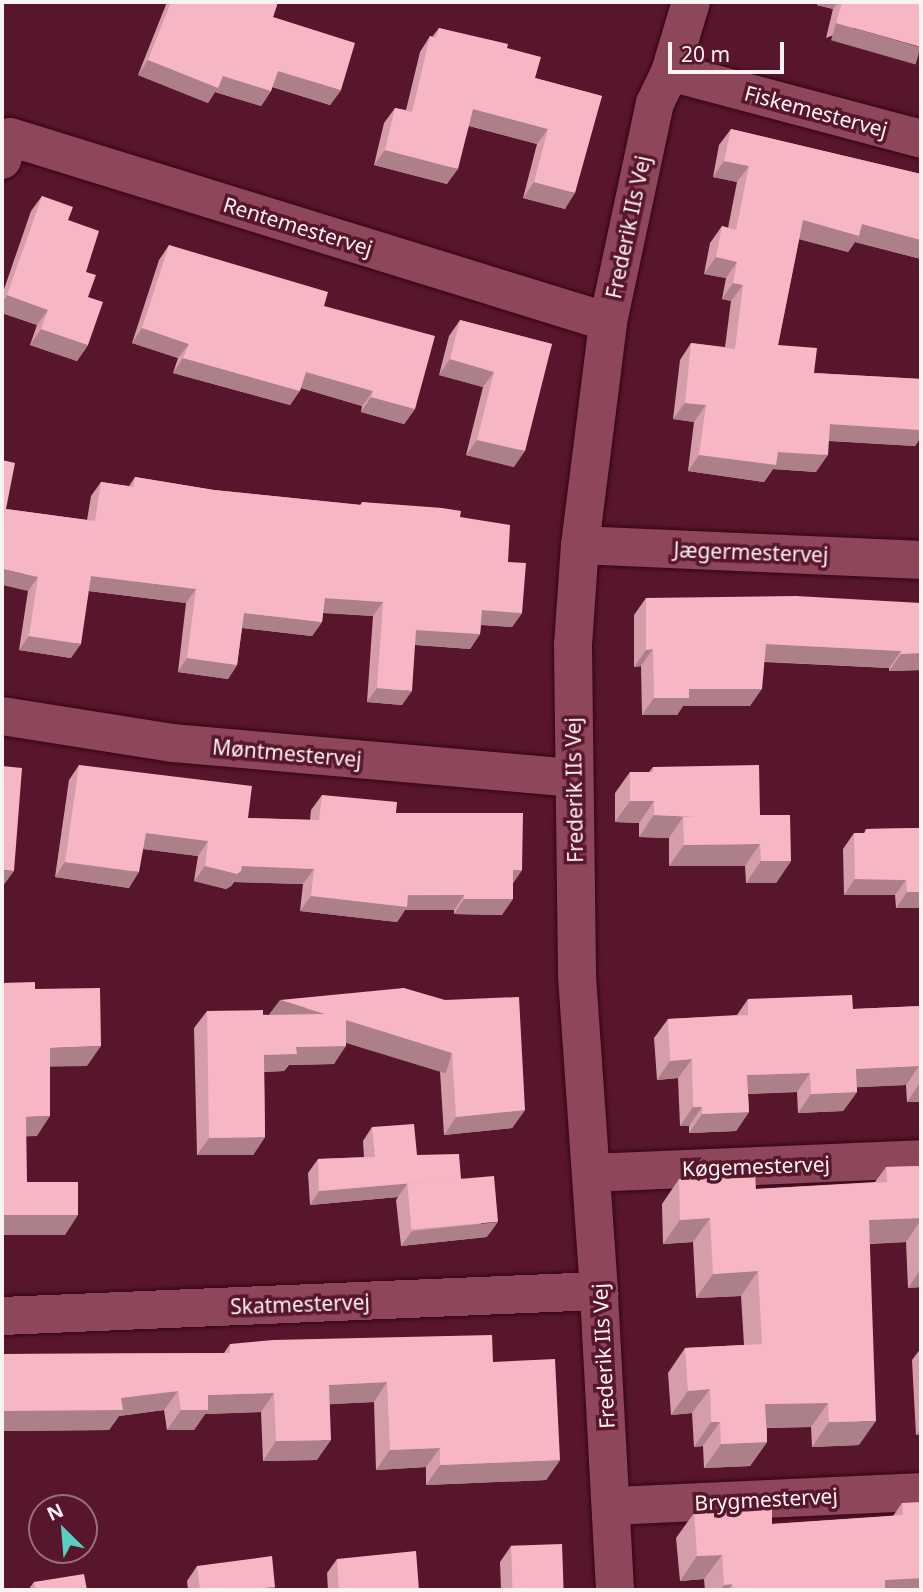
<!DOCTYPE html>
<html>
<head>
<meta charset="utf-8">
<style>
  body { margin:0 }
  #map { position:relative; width:923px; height:1592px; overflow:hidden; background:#58162c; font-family:"Noto Sans",sans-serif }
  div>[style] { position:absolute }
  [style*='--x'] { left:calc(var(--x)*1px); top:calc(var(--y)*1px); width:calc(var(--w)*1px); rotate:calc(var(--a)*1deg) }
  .roads { filter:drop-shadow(0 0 2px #340416) drop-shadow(0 0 2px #340416) }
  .minor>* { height:38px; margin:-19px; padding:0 19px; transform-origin:19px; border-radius:19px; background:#8d465a }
  .wall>* { inset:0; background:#d49da9 }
  .shaded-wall>* { inset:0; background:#ad7f89; transform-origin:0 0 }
  .building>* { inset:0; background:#f7b6c4; transform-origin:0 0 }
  span { translate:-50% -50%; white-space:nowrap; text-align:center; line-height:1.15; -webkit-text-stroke:7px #58162c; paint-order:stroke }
  .street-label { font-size:21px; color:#fbf2f4 }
  .frame { position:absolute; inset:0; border:4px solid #fbf2f4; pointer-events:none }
  .north { position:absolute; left:28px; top:1494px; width:70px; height:70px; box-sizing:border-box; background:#58162c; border:2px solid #996e7c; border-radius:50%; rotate:335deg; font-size:19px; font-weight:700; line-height:28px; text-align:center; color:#fbf2f4 }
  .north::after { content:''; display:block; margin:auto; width:24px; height:32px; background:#59cebf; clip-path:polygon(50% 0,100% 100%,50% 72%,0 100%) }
  .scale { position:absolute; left:668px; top:42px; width:116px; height:32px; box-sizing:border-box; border:4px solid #fbf2f4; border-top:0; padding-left:9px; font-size:21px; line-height:24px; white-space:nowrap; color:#fbf2f4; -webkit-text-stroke:5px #58162c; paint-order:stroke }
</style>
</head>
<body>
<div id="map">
  <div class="roads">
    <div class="minor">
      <i style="--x:670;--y:72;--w:260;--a:14.9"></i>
      <i style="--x:2;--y:160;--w:24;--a:-71"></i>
      <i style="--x:10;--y:137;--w:626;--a:17.19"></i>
      <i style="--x:580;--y:545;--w:341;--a:2.5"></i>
      <i style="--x:2;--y:716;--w:173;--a:9"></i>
      <i style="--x:173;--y:743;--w:402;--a:5"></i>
      <i style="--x:591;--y:1173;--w:330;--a:-2.4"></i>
      <i style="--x:2;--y:1316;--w:598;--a:-2.4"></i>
      <i style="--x:612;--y:1506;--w:309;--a:-2.6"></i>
      <i style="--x:615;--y:1590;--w:299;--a:-93.1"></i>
      <i style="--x:599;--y:1291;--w:319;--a:-94"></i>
      <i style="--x:577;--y:973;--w:328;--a:-90.7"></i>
      <i style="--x:573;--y:645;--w:100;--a:-86"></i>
      <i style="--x:580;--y:545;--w:225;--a:-82.8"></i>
      <i style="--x:608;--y:322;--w:224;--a:-77.9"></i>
      <i style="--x:655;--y:103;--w:34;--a:-64"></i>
      <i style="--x:670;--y:72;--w:73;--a:-73.3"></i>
    </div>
  </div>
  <div class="wall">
    <i style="clip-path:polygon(167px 2px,278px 2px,273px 17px,341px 90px,330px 105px,272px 87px,271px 91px,261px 106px,215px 92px,208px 103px,138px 75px)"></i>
    <i style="clip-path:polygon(818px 2px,921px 2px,826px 38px,833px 9px,817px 5px)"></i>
    <i style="clip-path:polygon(439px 28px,507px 48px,535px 78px,602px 96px,565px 209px,523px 198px,537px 144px,469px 126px,447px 184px,374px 165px,384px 123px,395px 108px,406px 110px,420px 52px,430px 36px,432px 37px)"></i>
    <i style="clip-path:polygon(731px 129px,921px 174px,921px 259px,855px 242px,848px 252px,799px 239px,778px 345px,814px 373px,921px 379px,921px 437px,915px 446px,829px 441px,816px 472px,773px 469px,764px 482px,688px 471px,694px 422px,673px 419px,680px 360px,691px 343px,725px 347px,731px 301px,722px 299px,726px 278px,704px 274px,710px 243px,722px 226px,728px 228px,737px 182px,713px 177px,719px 145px)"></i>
    <i style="clip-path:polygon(42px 196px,68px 220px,86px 272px,88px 297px,88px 345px,77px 361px,30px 345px,37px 325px,2px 313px,2px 295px,31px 211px)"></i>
    <i style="clip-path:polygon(169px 245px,324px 306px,415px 409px,404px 424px,361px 412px,362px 406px,301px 388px,290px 405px,173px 373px,178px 358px,132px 343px,159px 260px)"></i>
    <i style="clip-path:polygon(460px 320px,552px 344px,514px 467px,466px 455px,483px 387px,439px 375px,449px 336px)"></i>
    <i style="clip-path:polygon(135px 477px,214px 490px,360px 505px,362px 502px,460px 517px,508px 562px,522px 613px,512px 627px,481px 625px,480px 634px,470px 649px,415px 645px,402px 705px,367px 702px,373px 616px,323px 613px,322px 622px,312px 636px,242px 628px,237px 665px,228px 679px,178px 672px,186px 603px,88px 591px,71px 658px,19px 650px,28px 591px,6px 509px,87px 520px,91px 496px,101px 482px,129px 486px)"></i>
    <i style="clip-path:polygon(646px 598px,921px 616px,921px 670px,889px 671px,889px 668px,764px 662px,750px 706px,683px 706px,677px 715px,642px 715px,641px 666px,634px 667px,634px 615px)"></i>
    <i style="clip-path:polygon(79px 765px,248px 818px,310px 820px,311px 810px,322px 795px,396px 813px,522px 870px,513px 883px,502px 915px,454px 914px,454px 910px,405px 910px,397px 922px,300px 911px,303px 884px,234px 882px,231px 886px,226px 889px,194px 881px,198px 856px,143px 849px,129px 888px,55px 877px,69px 780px)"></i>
    <i style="clip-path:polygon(653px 767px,760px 815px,791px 861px,776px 883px,746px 883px,745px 866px,669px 866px,669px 838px,639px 837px,639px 823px,615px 822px,615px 793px,630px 772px,649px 772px)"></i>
    <i style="clip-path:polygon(921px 828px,921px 908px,896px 908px,895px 895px,844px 895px,843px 849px,854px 833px,864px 833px,866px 829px)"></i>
    <i style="clip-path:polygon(404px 988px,525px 1110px,512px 1128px,444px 1135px,440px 1071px,346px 1042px,334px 1064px,289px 1065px,284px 1071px,264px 1072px,265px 1137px,253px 1155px,197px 1155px,194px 1028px,207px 1011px,269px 1015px)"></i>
    <i style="clip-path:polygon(748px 999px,853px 1009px,921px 1006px,921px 1102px,907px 1102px,906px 1085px,857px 1087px,857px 1092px,843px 1111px,798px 1113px,797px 1092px,748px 1094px,749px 1112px,736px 1131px,689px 1133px,689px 1126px,680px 1126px,678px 1078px,657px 1080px,654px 1038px,668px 1019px,737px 1015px)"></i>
    <i style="clip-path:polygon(372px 1127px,417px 1155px,461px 1179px,487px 1237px,401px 1246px,396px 1200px,398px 1197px,310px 1205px,308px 1173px,318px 1159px,364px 1157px,363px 1141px)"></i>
    <i style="clip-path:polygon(921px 1166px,921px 1287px,908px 1288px,906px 1242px,870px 1244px,859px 1445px,812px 1447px,811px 1427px,767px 1428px,767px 1442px,750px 1466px,704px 1468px,703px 1446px,694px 1447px,692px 1413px,671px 1415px,668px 1373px,685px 1348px,744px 1345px,741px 1296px,696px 1298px,693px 1242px,663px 1244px,662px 1204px,679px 1179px,756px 1189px,875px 1182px,886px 1167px)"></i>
    <i style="clip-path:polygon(230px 1344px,493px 1362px,560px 1460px,546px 1480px,426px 1485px,426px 1467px,376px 1470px,374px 1402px,330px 1404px,317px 1460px,263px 1461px,261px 1412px,205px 1414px,194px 1430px,167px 1430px,164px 1410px,119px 1416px,109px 1430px,2px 1431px,2px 1354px,224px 1353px)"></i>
    <i style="clip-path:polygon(921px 1348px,921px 1434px,916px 1435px,912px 1360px)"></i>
    <i style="clip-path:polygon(902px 1503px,921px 1590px,705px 1590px,704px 1579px,680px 1581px,676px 1538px,694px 1513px,772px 1524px,893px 1516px)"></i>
    <i style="clip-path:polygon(511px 1546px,564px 1590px,501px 1590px,500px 1562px)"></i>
    <i style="clip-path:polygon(337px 1559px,419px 1590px,328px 1590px,327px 1573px)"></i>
    <i style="clip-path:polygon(197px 1566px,273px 1590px,188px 1590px,187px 1581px)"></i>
    <i style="clip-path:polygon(34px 1582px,87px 1590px,28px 1590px)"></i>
  </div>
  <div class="shaded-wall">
    <i style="clip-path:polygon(819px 2px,838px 2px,833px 9px,817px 5px)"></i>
    <i style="left:836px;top:23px;width:88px;height:18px;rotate:16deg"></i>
    <i style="clip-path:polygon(148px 60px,223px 76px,271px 91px,261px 106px,215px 92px,208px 103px,138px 75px)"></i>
    <i style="clip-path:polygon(278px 71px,341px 90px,330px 105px,267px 85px)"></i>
    <i style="clip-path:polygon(473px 109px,548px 129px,537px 144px,462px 124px)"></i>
    <i style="clip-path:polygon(385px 150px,458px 169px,447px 184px,374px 165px)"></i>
    <i style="clip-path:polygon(724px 161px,749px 166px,737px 182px,713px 177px)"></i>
    <i style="clip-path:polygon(534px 182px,575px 193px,565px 209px,523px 198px)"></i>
    <i style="clip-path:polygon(803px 220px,862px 224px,921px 240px,921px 259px,855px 242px,848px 252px,791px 237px)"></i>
    <i style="clip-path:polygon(716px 257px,737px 262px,726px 278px,704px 274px)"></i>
    <i style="clip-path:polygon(733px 283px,743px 285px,731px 301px,722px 299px)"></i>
    <i style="clip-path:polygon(7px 295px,48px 310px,37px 325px,2px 313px,2px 303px)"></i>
    <i style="clip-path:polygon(142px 328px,189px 344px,178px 358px,132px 343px)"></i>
    <i style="clip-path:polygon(41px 329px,88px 345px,77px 361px,30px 345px)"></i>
    <i style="clip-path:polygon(183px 358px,300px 391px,290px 405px,173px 373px)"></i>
    <i style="clip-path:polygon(450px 359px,494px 372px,483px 387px,439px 375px)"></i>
    <i style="clip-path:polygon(306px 372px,373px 391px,362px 406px,295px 386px)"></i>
    <i style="clip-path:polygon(371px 397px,415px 409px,404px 424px,361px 412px)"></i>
    <i style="clip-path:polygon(685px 403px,706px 405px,694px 422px,673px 419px)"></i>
    <i style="clip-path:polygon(830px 424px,921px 430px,921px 437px,915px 446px,818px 440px)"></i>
    <i style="clip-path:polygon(477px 440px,525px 451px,514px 467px,466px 455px)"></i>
    <i style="clip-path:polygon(778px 452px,828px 455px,816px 472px,773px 469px,764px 482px,688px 471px,699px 455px)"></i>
    <i style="clip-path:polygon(2px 569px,38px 577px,28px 591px,2px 585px)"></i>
    <i style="clip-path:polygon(91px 576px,196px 589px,186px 603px,81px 590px)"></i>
    <i style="clip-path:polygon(325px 598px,383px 602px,373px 616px,315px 612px)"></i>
    <i style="clip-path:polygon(482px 610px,522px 613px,512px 627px,472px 624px)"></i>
    <i style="clip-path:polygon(244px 613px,322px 622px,312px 636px,234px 627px)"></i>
    <i style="clip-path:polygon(416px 630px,480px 634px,470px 649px,406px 644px)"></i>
    <i style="clip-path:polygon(29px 636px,81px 644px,71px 658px,19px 650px)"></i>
    <i style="clip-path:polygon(766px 644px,901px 651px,889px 668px,754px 661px)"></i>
    <i style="clip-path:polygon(653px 649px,641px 666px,634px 667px,646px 650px)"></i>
    <i style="clip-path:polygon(921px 653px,921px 670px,889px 671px,901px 654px)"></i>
    <i style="clip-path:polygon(187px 658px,237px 665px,228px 679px,178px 672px)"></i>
    <i style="clip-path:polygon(377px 688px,412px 691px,402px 705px,367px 702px)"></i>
    <i style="clip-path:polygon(689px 689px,762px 689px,750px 706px,683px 706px,677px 715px,642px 715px,654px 698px)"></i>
    <i style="clip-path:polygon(630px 801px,654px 801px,639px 823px,615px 822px)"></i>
    <i style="clip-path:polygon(654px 815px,696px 817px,683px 817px,669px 838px,639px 837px)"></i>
    <i style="clip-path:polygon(146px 833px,208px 841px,198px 856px,135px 848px)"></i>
    <i style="clip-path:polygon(760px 844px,745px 866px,669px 866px,684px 845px)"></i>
    <i style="clip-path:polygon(761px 861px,791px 861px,776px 883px,746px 883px)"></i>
    <i style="clip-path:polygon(65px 862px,139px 872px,129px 888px,55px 877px)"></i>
    <i style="clip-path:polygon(205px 866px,242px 866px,314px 869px,303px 884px,234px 882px,231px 886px,226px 889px,194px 881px)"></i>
    <i style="clip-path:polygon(2px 870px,14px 871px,3px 886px,2px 886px)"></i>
    <i style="clip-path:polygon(513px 870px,522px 870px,512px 885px)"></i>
    <i style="clip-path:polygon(855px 879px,906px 880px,895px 895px,844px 895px)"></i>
    <i style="clip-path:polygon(907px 892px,921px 892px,921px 908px,896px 908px)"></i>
    <i style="clip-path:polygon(464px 895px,454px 910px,405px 910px,397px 922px,300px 911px,311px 896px)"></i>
    <i style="clip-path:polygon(464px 899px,513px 899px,502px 915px,454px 914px)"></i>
    <i style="clip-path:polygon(280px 1000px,325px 1014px,267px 1017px)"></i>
    <i style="left:346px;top:1020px;width:111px;height:22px;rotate:17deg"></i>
    <i style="clip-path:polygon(101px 1046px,87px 1066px,36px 1067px,50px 1048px)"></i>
    <i style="clip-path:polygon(346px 1046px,334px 1064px,289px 1065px,284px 1071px,252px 1072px,264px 1055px,296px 1047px)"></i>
    <i style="clip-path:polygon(692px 1059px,678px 1078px,657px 1080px,670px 1061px)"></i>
    <i style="clip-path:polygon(919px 1066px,906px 1085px,843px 1088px,856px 1069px)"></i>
    <i style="clip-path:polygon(810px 1073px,797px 1092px,733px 1094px,747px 1075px)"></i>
    <i style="clip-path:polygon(920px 1083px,921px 1083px,921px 1102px,907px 1102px)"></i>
    <i style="clip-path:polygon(857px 1092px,843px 1111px,798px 1113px,811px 1094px)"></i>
    <i style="clip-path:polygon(693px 1107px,702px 1107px,689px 1126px,680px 1126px)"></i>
    <i style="clip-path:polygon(525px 1110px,512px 1128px,444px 1135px,456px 1117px)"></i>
    <i style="clip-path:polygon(749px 1112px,736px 1131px,689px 1133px,702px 1114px)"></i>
    <i style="clip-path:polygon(50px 1116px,37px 1136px,13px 1137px,26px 1117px)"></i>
    <i style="clip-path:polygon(265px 1137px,253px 1155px,197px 1155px,209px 1138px)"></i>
    <i style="clip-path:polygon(461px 1179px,407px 1184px,398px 1197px,310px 1205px,319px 1191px)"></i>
    <i style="clip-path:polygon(2px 1215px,78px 1215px,65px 1235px,2px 1235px)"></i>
    <i style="clip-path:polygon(710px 1218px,693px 1242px,663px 1244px,680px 1220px)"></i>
    <i style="clip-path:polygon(921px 1218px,921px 1220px,906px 1242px,852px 1244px,869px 1220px)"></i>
    <i style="clip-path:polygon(498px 1222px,487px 1237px,401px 1246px,412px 1231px)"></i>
    <i style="clip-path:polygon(921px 1269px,921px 1287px,908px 1288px)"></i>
    <i style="clip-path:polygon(758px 1271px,741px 1296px,696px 1298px,713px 1274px)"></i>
    <i style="clip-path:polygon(387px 1382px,374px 1402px,316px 1405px,329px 1385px)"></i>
    <i style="clip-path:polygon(710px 1389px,692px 1413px,671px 1415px,688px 1391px)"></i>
    <i style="clip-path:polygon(178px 1391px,164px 1410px,119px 1416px,109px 1430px,2px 1431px,2px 1411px)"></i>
    <i style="clip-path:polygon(274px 1393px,261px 1412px,205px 1414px,194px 1430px,167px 1430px,181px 1410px,208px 1395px)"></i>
    <i style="clip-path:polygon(828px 1403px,811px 1427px,748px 1428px,765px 1404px)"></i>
    <i style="clip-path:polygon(876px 1421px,859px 1445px,812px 1447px,829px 1422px)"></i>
    <i style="clip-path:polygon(711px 1422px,720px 1422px,703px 1446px,694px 1447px)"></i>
    <i style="clip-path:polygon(921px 1427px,921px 1434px,916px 1435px)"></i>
    <i style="clip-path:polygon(331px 1440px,317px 1460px,263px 1461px,276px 1441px)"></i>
    <i style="clip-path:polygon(767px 1442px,750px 1466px,704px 1468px,721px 1444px)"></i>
    <i style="clip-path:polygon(440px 1448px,426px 1467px,376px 1470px,390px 1450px)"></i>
    <i style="clip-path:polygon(560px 1460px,546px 1480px,426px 1485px,440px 1465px)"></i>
    <i style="clip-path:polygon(722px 1555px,704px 1579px,680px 1581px,697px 1556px)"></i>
    <i style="clip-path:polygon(921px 1578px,921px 1590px,877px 1590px,885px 1580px)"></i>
    <i style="clip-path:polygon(732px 1584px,728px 1590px,720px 1590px,724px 1585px)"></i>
    <i style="clip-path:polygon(275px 1587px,273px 1590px,253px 1590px,254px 1589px)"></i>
  </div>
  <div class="building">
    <i style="clip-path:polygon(171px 2px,278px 2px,273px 17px,355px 43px,341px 90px,278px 71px,271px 91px,223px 76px,218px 88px,148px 60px)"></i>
    <i style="clip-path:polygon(842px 2px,921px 2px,921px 47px,836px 23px)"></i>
    <i style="clip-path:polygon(439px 28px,508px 44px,507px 48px,541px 57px,535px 78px,602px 96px,575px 193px,534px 182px,548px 129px,473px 109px,458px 169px,385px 150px,395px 108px,412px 112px,430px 36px,436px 38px)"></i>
    <i style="clip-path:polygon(731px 129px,921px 174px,921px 240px,862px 224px,859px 236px,803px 220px,778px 345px,817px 348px,814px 373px,921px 379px,921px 430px,830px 424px,828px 455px,778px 452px,776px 465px,699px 455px,706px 405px,685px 403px,691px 343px,735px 349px,743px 285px,733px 283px,737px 262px,716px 257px,722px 226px,736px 230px,749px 166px,724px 161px)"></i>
    <i style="clip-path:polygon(42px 196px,73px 207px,68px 220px,99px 231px,86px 272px,96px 275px,88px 297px,103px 302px,88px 345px,41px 329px,48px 310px,7px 295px)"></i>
    <i style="clip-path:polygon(169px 245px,328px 292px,324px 306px,435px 336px,415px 409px,371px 397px,373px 391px,306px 372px,300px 391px,183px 358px,189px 344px,142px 328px)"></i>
    <i style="clip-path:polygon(460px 320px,552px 344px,525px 451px,477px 440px,494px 372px,450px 359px)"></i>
    <i style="clip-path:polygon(2px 460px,15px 463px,6px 509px,95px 521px,101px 482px,133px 487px,135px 477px,214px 490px,362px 505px,362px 502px,442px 508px,461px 511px,460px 517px,510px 525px,508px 562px,526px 563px,522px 613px,482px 610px,480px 634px,416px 630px,412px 691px,377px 688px,383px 602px,325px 598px,322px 622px,244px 613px,237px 665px,187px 658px,196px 589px,91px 576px,81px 644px,29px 636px,38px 577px,2px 569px)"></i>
    <i style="clip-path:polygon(796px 596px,921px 603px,921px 653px,901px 654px,901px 651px,766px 644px,762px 689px,689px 689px,689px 698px,654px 698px,653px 649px,646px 650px,646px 598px)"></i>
    <i style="clip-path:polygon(79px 765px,252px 786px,248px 818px,319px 820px,322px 795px,397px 802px,396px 813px,523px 813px,522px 870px,513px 870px,513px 899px,464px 899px,464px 895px,408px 895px,407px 907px,311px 896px,314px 869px,242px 866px,241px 871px,237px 874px,205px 866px,208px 841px,146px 833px,139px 872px,65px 862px)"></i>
    <i style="clip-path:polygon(759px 765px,760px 815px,790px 815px,791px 861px,761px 861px,760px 844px,684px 845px,683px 817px,696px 817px,654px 815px,654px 801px,630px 801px,630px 772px,653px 772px,653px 767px)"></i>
    <i style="clip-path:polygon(2px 766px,22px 768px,14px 871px,2px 870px)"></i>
    <i style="clip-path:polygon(921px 828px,921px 892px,907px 892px,906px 880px,855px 879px,854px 833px,865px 833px,866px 829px)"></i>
    <i style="clip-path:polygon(35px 982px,35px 989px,100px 988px,101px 1046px,50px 1048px,50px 1116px,26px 1117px,27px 1182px,78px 1182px,78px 1215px,2px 1215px,2px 983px)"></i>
    <i style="clip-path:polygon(404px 988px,445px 1000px,519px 997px,525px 1110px,456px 1117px,452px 1053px,346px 1020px,346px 1046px,296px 1047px,297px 1054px,264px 1055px,265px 1137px,209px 1138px,207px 1011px,263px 1010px,263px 1015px,325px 1014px,280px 1000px)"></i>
    <i style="clip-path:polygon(852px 995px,853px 1009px,921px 1006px,921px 1083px,920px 1083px,919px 1066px,856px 1069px,857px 1092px,811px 1094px,810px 1073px,747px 1075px,749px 1112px,702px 1114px,702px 1107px,693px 1107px,692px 1059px,670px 1061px,668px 1019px,748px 1015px,748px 999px)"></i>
    <i style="clip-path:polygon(414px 1124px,417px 1155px,459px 1154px,461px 1179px,319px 1191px,318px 1159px,375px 1157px,372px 1127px)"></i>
    <i style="clip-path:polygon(921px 1166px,921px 1218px,869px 1220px,876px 1421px,829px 1422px,828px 1403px,765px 1404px,767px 1442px,721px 1444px,720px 1422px,711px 1422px,710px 1389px,688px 1391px,685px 1348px,762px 1344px,758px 1271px,713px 1274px,710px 1218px,680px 1220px,679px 1179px,755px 1174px,756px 1189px,887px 1182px,886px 1167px)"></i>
    <i style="left:494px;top:1176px;width:46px;height:87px;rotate:85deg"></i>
    <i style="clip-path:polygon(492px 1335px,493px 1362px,555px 1359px,560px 1460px,440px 1465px,440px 1448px,390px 1450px,387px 1382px,329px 1385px,331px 1440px,276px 1441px,274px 1393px,208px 1395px,208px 1410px,181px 1410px,178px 1391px,121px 1398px,123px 1410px,2px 1411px,2px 1354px,230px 1353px,230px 1344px,273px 1340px)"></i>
    <i style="clip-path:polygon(921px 1502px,921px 1578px,885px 1580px,885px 1590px,733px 1590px,732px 1584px,724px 1585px,722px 1555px,697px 1556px,694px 1513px,772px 1509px,772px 1524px,903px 1515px,902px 1503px)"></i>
    <i style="left:562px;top:1544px;width:46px;height:51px;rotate:88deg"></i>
    <i style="clip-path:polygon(416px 1551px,419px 1590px,339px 1590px,337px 1559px)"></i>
    <i style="clip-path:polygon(272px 1556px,275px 1587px,254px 1589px,254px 1590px,200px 1590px,197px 1566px)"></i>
    <i style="clip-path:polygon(84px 1574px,87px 1590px,36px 1590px,34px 1582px)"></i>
  </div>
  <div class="street-label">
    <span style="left:816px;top:111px;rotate:15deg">Fiskemestervej</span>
    <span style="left:298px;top:226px;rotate:17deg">Rentemestervej</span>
    <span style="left:628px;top:227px;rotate:-78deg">Frederik IIs Vej</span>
    <span style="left:751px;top:552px;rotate:2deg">Jægermestervej</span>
    <span style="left:287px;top:753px;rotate:5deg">Møntmestervej</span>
    <span style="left:574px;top:790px;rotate:-91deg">Frederik IIs Vej</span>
    <span style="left:756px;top:1166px;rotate:-2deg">Køgemestervej</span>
    <span style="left:300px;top:1304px;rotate:-2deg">Skatmestervej</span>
    <span style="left:603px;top:1356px;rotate:-93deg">Frederik IIs Vej</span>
    <span style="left:766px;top:1499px;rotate:-3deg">Brygmestervej</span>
  </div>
  <div class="frame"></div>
  <div class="north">N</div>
  <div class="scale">20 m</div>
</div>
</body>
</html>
